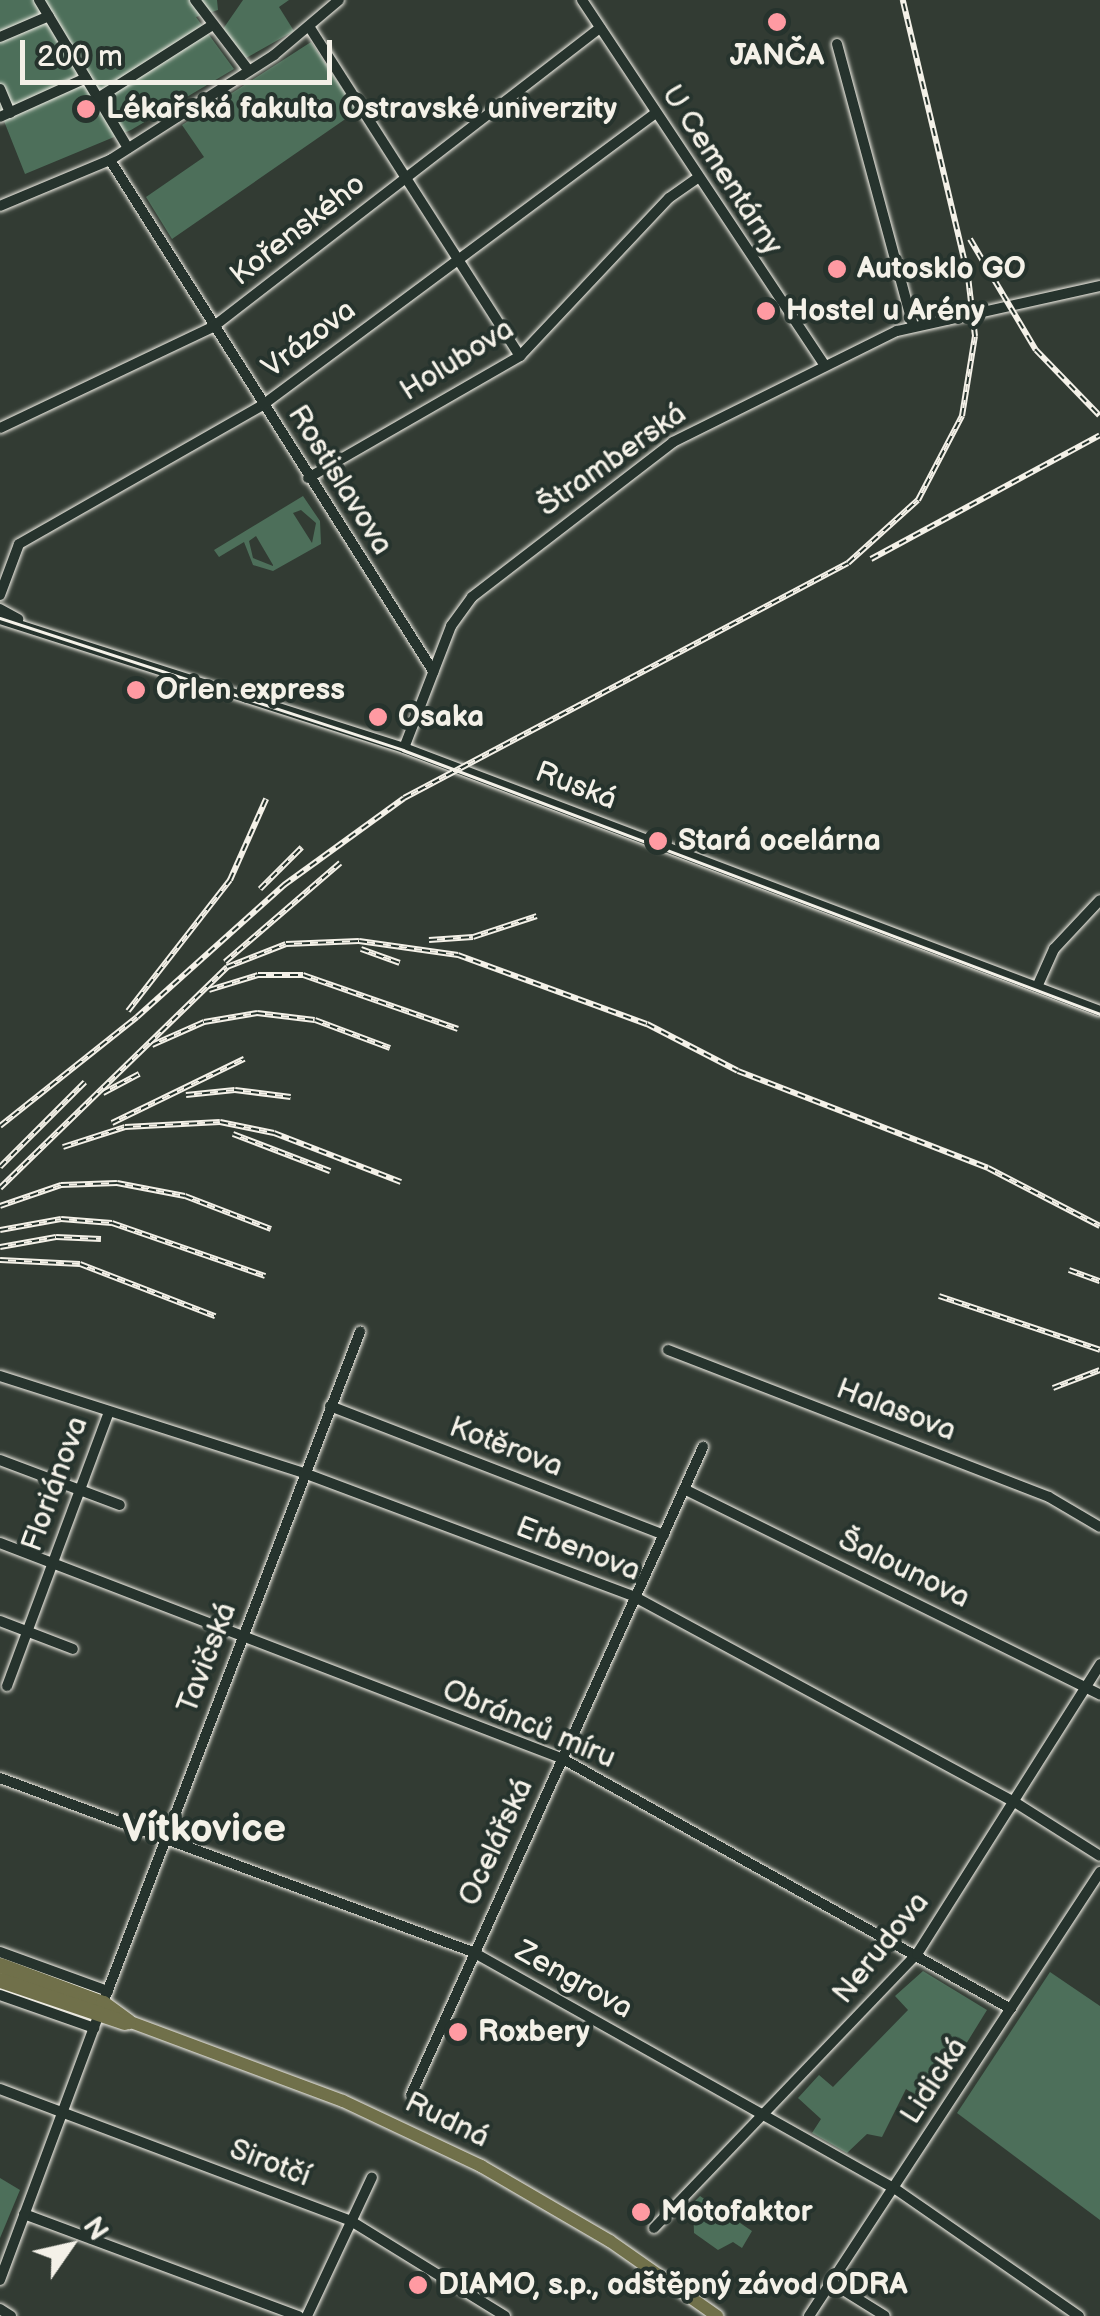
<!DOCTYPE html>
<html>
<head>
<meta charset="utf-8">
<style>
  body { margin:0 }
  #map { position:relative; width:1100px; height:2316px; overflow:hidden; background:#323b33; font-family:"Balsamiq Sans",sans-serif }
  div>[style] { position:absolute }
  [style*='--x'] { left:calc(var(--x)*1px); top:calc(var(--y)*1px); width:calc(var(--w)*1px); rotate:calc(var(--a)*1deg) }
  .green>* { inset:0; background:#4d6f5a }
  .roads { filter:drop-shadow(0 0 2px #f4f1e8) drop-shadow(0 0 2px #f4f1e8) }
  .minor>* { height:10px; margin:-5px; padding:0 5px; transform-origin:5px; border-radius:5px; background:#26332d }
  .major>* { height:12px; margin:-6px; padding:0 6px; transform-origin:6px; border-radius:6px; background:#70704a }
  .highway>* { height:15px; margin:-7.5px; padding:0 7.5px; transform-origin:7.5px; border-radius:7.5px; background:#70704a }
  .tram>* { height:2.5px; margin:-1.25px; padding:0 1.25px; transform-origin:1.25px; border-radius:1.25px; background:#f4f1e8 }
  .rail>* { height:6px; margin-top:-3px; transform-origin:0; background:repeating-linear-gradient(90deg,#26332d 0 8px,#f4f1e8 0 16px); box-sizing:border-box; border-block:2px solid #f4f1e8 }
  .dots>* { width:28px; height:28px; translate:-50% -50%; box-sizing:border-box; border:5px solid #26332d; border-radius:50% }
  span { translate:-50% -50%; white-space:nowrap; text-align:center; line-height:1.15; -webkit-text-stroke:8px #26332d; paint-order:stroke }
  .poi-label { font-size:30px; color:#f4f1e8; font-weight:700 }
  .left { translate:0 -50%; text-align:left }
  .street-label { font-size:30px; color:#f4f1e8 }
  .district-label { font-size:40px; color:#f4f1e8; font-weight:700 }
  .north { position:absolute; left:20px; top:2196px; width:100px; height:100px; -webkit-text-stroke:8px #26332d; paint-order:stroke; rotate:56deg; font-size:28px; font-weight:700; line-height:40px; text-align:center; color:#f4f1e8 }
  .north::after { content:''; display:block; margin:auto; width:35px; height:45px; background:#f4f1e8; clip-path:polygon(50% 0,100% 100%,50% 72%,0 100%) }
  .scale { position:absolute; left:20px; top:40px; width:312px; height:45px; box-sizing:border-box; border:5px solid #f4f1e8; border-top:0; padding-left:12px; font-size:30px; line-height:35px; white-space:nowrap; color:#f4f1e8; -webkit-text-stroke:8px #26332d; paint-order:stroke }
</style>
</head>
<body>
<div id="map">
  <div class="green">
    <i style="clip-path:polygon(0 0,217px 0,218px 10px,196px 17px,234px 69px,131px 130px,25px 174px,0 111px)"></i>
    <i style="clip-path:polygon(243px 0,289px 0,279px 7px,294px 31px,246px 58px,223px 29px)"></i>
    <i style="clip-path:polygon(311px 42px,357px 111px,172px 239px,146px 197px,204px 157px,182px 125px)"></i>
    <i style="clip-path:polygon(evenodd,303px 496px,320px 521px,321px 544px,273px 571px,253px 565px,244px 542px,219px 557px,214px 550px,303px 496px,301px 510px,316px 523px,312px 543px,293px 513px,301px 510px,303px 496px,256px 536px,273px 565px,273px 566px,253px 558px,249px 541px,256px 536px)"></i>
    <i style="clip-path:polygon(923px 1971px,987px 2010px,929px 2104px,906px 2089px,882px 2137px,867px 2134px,847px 2153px,812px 2133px,821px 2119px,798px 2098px,819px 2075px,833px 2087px,908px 2010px,895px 1996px)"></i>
    <i style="clip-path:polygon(1050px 1972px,1100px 2006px,1100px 2220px,957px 2113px)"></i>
    <i style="clip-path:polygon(0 2178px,20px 2190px,0 2238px)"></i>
    <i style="clip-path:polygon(700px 2196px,752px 2231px,742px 2248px,733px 2242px,718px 2250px,694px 2233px,693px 2203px)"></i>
  </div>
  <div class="roads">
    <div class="minor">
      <i style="--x:39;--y:0;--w:173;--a:59"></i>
      <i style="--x:195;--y:0;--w:89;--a:52.7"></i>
      <i style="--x:582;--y:0;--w:437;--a:56.4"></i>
      <i style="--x:310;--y:28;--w:389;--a:57.4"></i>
      <i style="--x:0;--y:37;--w:53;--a:-23.2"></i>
      <i style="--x:837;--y:44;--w:292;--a:74.9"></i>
      <i style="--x:0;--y:89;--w:26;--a:67"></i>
      <i style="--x:98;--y:98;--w:134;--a:-32.5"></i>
      <i style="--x:0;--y:117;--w:94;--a:-24.4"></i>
      <i style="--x:110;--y:160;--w:605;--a:57.7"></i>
      <i style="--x:0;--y:206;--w:119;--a:-22.7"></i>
      <i style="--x:110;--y:160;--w:195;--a:-32.6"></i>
      <i style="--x:274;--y:55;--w:85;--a:-40.2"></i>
      <i style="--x:0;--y:428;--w:236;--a:-25.4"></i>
      <i style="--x:213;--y:327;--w:489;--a:-37.7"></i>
      <i style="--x:308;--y:478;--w:245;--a:-29.9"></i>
      <i style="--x:520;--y:356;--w:217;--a:-46.7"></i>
      <i style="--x:669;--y:198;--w:35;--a:-35"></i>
      <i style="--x:0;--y:595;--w:54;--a:-69.6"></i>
      <i style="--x:19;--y:544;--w:282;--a:-29.7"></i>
      <i style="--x:264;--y:404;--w:488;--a:-36.6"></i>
      <i style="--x:0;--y:609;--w:21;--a:29"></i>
      <i style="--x:0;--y:619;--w:424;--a:17.7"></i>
      <i style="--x:404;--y:748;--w:744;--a:20.7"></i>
      <i style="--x:404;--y:748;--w:131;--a:-68.9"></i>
      <i style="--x:451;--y:626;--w:36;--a:-54"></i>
      <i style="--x:472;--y:597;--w:254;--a:-37.6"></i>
      <i style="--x:673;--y:442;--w:250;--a:-26.4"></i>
      <i style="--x:897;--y:331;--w:208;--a:-12.5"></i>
      <i style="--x:1037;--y:987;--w:42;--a:-65.9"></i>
      <i style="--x:1054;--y:949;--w:67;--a:-46.8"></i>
      <i style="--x:668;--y:1350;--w:408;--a:21.1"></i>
      <i style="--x:1049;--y:1497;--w:59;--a:30.5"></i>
      <i style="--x:0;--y:1376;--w:319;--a:17.7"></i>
      <i style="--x:304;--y:1473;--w:353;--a:20.5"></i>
      <i style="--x:635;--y:1597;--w:433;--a:28.4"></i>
      <i style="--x:1016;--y:1803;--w:99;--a:32.2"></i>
      <i style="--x:330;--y:1406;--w:358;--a:21.1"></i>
      <i style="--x:0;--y:1460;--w:128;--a:20.6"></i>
      <i style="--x:684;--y:1489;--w:464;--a:26.3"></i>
      <i style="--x:0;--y:1543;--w:601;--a:20.97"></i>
      <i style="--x:561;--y:1758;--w:515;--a:29.15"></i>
      <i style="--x:0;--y:1621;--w:78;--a:21"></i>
      <i style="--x:7;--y:1686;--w:292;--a:-69.6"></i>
      <i style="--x:0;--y:1778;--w:504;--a:20.2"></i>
      <i style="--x:473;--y:1952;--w:483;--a:29.3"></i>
      <i style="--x:894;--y:2188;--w:225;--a:34.7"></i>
      <i style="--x:0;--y:1952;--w:115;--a:19.9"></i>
      <i style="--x:0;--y:1995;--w:100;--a:19.3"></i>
      <i style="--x:103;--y:2003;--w:719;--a:-69.04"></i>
      <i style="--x:0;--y:2089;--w:375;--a:20.6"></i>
      <i style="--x:351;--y:2221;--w:181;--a:31.7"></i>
      <i style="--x:411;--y:2095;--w:711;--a:-65.74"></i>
      <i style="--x:24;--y:2214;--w:293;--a:20.4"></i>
      <i style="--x:654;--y:2228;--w:380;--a:-46.2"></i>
      <i style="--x:917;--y:1954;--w:343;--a:-57.7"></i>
      <i style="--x:0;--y:2280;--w:282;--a:-69.6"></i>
      <i style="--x:832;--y:2283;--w:62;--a:31.9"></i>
      <i style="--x:0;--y:2309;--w:13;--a:32"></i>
      <i style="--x:307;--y:2316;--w:153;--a:-64.9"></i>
      <i style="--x:809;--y:2316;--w:531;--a:-56.76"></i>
    </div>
    <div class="major">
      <i style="--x:128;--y:2021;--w:229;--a:20.4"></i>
      <i style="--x:343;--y:2101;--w:153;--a:25.2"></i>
      <i style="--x:481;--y:2166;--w:149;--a:30.2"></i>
      <i style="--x:610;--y:2241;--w:131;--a:35"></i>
    </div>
    <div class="highway">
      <i style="--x:0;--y:1965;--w:110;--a:20.3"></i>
      <i style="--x:103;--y:2003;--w:31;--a:36"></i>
      <i style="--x:0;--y:1980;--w:131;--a:18.7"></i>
    </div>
  </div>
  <div class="tram">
    <i style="--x:0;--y:618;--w:424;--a:18.1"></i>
    <i style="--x:403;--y:750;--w:745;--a:20.74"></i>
  </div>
  <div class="rail">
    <i style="--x:970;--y:239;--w:129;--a:59.3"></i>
    <i style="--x:1036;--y:350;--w:91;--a:45.9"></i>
    <i style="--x:871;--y:559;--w:260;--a:-28.4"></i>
    <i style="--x:260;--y:889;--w:59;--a:-45"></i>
    <i style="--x:429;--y:940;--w:44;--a:-3.9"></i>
    <i style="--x:473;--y:937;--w:67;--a:-18.2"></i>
    <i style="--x:361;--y:949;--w:41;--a:19.7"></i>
    <i style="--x:225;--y:962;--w:152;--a:-40.7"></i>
    <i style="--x:209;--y:990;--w:51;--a:-17"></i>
    <i style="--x:258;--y:975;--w:45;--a:0"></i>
    <i style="--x:303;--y:975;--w:164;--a:19.2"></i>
    <i style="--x:128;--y:1011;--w:166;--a:-52.1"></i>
    <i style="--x:230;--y:880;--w:89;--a:-66"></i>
    <i style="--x:152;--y:1045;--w:57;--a:-23.9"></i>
    <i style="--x:204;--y:1022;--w:54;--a:-9.6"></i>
    <i style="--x:257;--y:1013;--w:58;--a:6.9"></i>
    <i style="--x:315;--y:1020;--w:80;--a:20.5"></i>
    <i style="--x:103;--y:1093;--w:41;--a:-27.8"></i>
    <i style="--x:186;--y:1095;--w:49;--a:-5.8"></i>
    <i style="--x:235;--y:1090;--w:56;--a:7.1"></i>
    <i style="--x:112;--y:1123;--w:147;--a:-25.9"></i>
    <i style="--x:0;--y:1126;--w:175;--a:-38.5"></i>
    <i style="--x:137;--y:1017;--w:198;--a:-41.9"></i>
    <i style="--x:284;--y:885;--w:148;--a:-35.9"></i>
    <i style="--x:404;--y:798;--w:502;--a:-27.89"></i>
    <i style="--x:848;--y:563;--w:94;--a:-42"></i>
    <i style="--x:918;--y:500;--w:95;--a:-62.4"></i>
    <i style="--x:962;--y:416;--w:81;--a:-80.8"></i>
    <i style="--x:975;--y:336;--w:60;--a:-96.7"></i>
    <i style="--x:968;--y:276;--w:284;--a:-103.3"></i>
    <i style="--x:233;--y:1134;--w:104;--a:20.9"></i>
    <i style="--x:63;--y:1147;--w:65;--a:-17.9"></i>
    <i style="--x:125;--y:1127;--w:95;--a:-3"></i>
    <i style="--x:220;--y:1122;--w:55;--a:11.5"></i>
    <i style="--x:274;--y:1133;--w:136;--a:21.1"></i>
    <i style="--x:0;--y:1167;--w:120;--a:-45"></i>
    <i style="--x:0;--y:1188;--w:317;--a:-44.2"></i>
    <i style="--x:227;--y:967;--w:63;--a:-21.3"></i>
    <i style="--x:286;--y:944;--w:73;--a:-2.4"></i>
    <i style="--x:359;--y:941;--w:100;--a:8"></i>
    <i style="--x:458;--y:955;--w:201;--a:20.1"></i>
    <i style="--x:647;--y:1024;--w:102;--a:27.3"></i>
    <i style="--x:738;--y:1071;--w:268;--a:21.2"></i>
    <i style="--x:988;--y:1168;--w:126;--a:27.4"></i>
    <i style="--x:0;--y:1206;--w:65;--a:-19"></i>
    <i style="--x:61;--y:1185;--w:56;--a:-2"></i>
    <i style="--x:117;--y:1183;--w:69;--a:10.8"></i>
    <i style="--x:185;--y:1196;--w:92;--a:21"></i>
    <i style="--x:0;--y:1230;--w:62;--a:-10.2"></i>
    <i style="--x:61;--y:1219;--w:51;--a:4.5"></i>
    <i style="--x:112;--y:1223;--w:162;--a:19.1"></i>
    <i style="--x:0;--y:1247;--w:57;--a:-10.1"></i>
    <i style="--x:56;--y:1237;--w:45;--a:2.5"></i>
    <i style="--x:0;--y:1260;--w:80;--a:2.9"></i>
    <i style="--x:80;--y:1264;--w:145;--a:21.1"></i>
    <i style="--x:1069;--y:1270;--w:33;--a:20"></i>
    <i style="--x:939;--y:1296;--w:170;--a:18.5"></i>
    <i style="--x:1053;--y:1388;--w:50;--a:-21"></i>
  </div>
  <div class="dots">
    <i style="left:777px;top:22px;background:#ff9aa2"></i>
    <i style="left:86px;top:109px;background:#ff9aa2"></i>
    <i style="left:837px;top:269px;background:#ff9aa2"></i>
    <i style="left:766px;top:311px;background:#ff9aa2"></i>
    <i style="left:136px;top:690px;background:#ff9aa2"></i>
    <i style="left:378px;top:717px;background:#ff9aa2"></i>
    <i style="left:658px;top:841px;background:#ff9aa2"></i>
    <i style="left:458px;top:2032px;background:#ff9aa2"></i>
    <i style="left:641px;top:2212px;background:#ff9aa2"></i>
    <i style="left:418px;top:2285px;background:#ff9aa2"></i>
  </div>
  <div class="poi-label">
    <span style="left:777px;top:56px">JANČA</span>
    <span class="left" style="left:106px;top:109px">Lékařská fakulta Ostravské univerzity</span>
    <span class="left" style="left:857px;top:269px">Autosklo GO</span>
    <span class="left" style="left:786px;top:311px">Hostel u Arény</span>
    <span class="left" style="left:156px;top:690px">Orlen express</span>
    <span class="left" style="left:398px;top:717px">Osaka</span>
    <span class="left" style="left:678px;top:841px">Stará ocelárna</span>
    <span class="left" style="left:478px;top:2032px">Roxbery</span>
    <span class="left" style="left:661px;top:2212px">Motofaktor</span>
    <span class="left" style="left:438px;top:2285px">DIAMO, s.p., odštěpný závod ODRA</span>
  </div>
  <div class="street-label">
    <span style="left:722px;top:170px;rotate:57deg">U Cementárny</span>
    <span style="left:298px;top:230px;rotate:-38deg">Kořenského</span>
    <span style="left:309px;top:339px;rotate:-37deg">Vrázova</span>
    <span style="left:457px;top:360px;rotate:-32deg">Holubova</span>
    <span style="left:612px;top:460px;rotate:-35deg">Štramberská</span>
    <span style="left:340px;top:480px;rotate:58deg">Rostislavova</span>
    <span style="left:576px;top:786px;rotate:21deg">Ruská</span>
    <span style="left:896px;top:1410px;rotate:21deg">Halasova</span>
    <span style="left:506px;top:1447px;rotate:21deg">Kotěrova</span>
    <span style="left:55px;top:1484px;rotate:-70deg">Floriánova</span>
    <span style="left:578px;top:1549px;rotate:21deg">Erbenova</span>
    <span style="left:904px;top:1569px;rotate:26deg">Šalounova</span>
    <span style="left:207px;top:1658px;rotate:-69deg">Tavičská</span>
    <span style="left:529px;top:1724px;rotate:23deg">Obránců míru</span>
    <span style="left:496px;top:1842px;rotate:-65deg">Ocelářská</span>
    <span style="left:881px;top:1948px;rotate:-51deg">Nerudova</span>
    <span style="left:574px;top:1980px;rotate:29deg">Zengrova</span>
    <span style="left:934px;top:2081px;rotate:-57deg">Lidická</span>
    <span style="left:447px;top:2120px;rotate:26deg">Rudná</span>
    <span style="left:270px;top:2163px;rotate:21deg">Sirotčí</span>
  </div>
  <div class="district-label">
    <span style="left:204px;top:1829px">Vítkovice</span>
  </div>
  <div class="north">N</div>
  <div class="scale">200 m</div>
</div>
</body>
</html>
